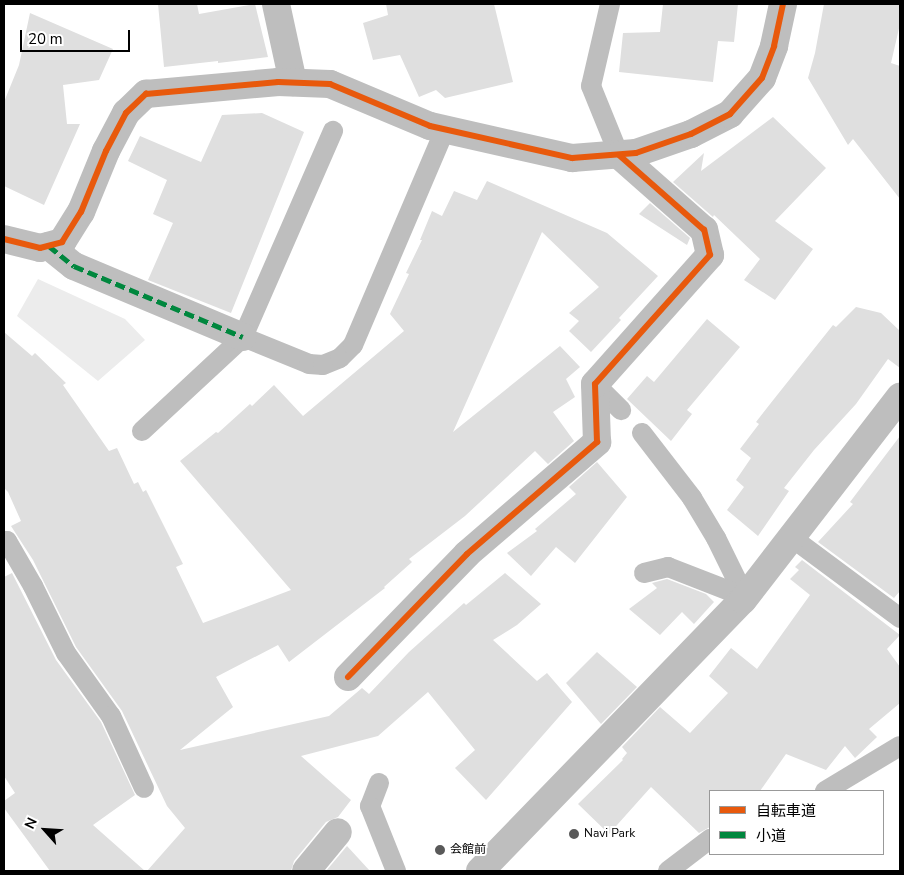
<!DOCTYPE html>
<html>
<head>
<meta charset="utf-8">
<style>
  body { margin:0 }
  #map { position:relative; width:904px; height:875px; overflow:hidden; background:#fff; font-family:"Nunito Sans","Noto Sans JP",sans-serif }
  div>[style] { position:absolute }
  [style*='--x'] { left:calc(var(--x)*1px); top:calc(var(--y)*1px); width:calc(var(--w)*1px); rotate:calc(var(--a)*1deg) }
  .green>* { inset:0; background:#ececec }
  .building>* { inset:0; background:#dfdfdf }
  .service>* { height:20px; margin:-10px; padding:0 10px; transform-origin:10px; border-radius:10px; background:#bebebe }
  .pedestrian>* { height:28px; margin:-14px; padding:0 14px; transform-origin:14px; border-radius:14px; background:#bebebe }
  .minor>* { height:28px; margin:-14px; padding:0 14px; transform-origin:14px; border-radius:14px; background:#bebebe }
  .quiet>* { height:5px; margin-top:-2.5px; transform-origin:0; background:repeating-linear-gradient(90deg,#00873e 0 10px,transparent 0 15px) }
  .cycleway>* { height:6px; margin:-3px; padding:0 3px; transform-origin:3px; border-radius:3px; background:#e8590c }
  .dots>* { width:14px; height:14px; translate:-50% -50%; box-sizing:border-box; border:2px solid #fff; border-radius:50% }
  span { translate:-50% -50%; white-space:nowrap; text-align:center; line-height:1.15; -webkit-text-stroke:4px #fff; paint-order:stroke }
  .poi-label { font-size:12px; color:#000 }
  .left { translate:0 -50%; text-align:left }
  .frame { position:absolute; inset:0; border:5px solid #000; pointer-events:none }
  .legend { position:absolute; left:709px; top:790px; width:175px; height:65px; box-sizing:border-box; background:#fff; border:1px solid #999; margin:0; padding:6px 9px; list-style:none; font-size:15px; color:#000 }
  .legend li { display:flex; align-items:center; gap:10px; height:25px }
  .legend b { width:25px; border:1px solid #999 }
  .north { position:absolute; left:20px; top:805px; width:50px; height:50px; -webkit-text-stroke:4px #fff; paint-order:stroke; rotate:296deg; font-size:14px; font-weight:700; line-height:20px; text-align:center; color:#000 }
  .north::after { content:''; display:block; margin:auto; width:18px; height:22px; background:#000; clip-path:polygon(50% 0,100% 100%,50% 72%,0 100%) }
  .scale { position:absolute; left:20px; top:30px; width:110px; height:22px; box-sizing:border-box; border:2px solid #000; border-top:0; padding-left:6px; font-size:15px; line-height:18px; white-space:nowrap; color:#000; -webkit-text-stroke:4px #fff; paint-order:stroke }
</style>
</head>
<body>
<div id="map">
  <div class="green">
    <i style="clip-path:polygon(38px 279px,125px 319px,145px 340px,98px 381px,17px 316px)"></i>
  </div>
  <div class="building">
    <i style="clip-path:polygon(158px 4px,197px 4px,199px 14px,255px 4px,268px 57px,218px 63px,218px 61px,164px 67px)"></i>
    <i style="clip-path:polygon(386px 4px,494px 4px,513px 82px,445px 98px,436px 90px,419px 97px,400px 55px,373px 60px,363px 23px,388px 15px)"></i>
    <i style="clip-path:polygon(663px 4px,738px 4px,734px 42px,718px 41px,713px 82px,619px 72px,623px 33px,660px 32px)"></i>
    <i style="clip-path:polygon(824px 4px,900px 4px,900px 24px,891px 63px,900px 66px,900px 199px,853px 139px,848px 145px,808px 78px,815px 53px)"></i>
    <i style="clip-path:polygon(30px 13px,113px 49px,99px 80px,63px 85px,67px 124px,80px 124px,44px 205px,4px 186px,4px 102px,19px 65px)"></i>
    <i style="clip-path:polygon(262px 113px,304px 132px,231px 313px,148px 280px,173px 223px,153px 214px,167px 180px,128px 161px,140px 136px,201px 162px,222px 115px)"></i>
    <i style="clip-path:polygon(773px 117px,826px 168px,775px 221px,813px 249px,775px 300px,744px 280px,760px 259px,714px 215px,713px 217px,673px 182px,704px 153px,701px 171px)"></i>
    <i style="clip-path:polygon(487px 181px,607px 233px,658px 276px,619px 318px,621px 320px,591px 352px,569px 331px,579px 321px,569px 313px,599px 287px,542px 232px,453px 432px,560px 346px,580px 367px,566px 379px,575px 397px,553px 412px,574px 441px,548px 464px,535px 451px,465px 516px,409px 559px,412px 562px,384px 587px,385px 588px,289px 662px,278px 645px,216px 677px,233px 707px,180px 750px,329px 716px,362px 688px,369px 694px,409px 652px,464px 603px,466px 605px,505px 573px,541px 604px,517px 625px,493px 640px,537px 681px,547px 673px,572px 702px,486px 800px,455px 768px,475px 750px,428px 692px,378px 736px,301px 756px,351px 800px,338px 817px,326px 822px,294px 861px,291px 871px,147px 871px,185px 828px,167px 806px,122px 711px,76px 647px,33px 560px,11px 526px,21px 521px,8px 492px,4px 488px,4px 332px,32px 356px,35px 353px,66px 383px,63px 385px,109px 451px,117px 448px,134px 484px,138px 482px,143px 492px,146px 490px,183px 564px,176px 567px,203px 623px,291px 590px,180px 461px,216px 432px,218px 433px,250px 404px,252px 406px,274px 385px,303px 416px,404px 331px,390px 314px,409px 274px,406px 273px,422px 240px,420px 240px,432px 211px,442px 216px,454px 191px,477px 200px)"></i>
    <i style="clip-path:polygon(650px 203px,690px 238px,687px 245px,639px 214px)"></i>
    <i style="clip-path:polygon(856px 307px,881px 313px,900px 331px,900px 368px,888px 359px,856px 404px,814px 450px,784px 488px,789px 491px,758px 536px,727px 510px,744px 487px,736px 480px,751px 458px,740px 449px,759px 424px,756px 422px,774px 399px,833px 325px,836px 327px)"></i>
    <i style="clip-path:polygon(707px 319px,740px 347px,687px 410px,692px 414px,671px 441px,627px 399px,647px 376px,654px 382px)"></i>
    <i style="clip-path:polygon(900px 436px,900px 591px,894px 598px,818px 542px,853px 504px,850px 502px)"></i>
    <i style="clip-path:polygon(597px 462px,627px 497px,575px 563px,556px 547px,531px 576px,507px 553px,537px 531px,535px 529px,576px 494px,569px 487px)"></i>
    <i style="clip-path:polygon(802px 560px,900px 635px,887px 649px,900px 667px,900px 703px,869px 729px,877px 737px,855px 758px,845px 746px,826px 770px,786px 754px,760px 791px,710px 791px,710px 827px,699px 833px,651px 787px,609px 834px,578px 804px,623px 760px,622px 759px,627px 753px,622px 747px,660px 707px,690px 733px,728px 693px,709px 676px,731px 648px,757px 669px,810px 595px,790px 579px,799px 570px,795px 567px)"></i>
    <i style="clip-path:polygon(12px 573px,56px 660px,101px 722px,135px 795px,93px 825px,145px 871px,50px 871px,4px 808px,4px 801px,15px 793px,4px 776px,4px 577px)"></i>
    <i style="clip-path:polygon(667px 579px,706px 594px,714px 602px,694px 624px,682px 612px,660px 635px,629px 609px,657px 588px,652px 583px)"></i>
    <i style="clip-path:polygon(597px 652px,637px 687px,601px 724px,566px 683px)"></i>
    <i style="clip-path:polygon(347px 846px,370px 871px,326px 871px)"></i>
  </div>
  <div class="service">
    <i style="--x:610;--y:4;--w:84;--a:103"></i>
    <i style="--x:591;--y:86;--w:74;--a:67.9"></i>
    <i style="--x:243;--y:337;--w:71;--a:22.2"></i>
    <i style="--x:309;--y:364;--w:14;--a:4"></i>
    <i style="--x:323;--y:365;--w:18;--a:-22"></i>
    <i style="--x:340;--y:358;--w:18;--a:-45"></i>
    <i style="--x:353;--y:345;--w:235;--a:-66.9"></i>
    <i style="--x:595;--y:384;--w:37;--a:45"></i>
    <i style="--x:142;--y:431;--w:138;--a:-42.9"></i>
    <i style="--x:243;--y:337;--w:225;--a:-66.4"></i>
    <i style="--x:642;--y:433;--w:82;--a:52.4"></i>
    <i style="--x:692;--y:498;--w:47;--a:59"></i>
    <i style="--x:716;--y:538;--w:66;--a:63.8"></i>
    <i style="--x:791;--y:537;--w:136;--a:36.6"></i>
    <i style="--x:4;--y:541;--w:3;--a:0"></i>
    <i style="--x:7;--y:541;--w:52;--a:60"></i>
    <i style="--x:33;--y:586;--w:75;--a:63.8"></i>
    <i style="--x:66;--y:653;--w:77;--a:54.5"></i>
    <i style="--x:111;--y:716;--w:79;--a:65.4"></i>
    <i style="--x:644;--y:573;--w:25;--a:-14"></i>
    <i style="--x:668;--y:567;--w:83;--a:21.3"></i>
    <i style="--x:379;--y:783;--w:25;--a:111"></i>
    <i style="--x:370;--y:806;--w:70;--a:68.2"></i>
    <i style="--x:825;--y:791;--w:87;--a:-31"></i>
    <i style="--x:668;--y:871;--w:53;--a:-37.3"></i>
  </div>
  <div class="pedestrian">
    <i style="--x:49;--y:246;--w:32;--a:39"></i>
    <i style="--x:74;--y:266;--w:183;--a:22.8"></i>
  </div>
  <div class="minor">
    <i style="--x:276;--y:4;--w:80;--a:77.7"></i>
    <i style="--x:4;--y:239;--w:37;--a:14"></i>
    <i style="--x:40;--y:248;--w:23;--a:-15"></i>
    <i style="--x:62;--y:242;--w:36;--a:-58"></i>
    <i style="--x:81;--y:212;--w:66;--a:-67.7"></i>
    <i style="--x:106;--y:151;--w:43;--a:-62.2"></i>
    <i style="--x:126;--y:113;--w:28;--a:-44"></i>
    <i style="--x:146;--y:94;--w:133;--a:-5.2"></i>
    <i style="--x:278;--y:82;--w:52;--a:2.2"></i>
    <i style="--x:330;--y:84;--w:108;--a:22.8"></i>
    <i style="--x:430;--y:126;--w:146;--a:12.7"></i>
    <i style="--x:572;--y:158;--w:64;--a:-4.5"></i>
    <i style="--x:636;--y:153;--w:58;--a:-19.1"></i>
    <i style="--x:691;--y:134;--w:44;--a:-27.1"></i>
    <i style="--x:730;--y:114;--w:48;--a:-48.4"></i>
    <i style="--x:762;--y:78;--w:34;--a:-69"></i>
    <i style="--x:774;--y:46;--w:43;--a:-77.9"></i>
    <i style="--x:348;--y:677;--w:171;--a:-45.9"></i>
    <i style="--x:467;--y:554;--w:172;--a:-40.7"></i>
    <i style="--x:597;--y:442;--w:58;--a:-92"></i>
    <i style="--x:595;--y:384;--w:173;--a:-48.3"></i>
    <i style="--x:710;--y:255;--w:26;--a:-103"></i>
    <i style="--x:704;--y:230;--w:113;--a:-138.6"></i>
    <i style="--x:306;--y:871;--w:50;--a:-50.6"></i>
    <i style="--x:480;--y:871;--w:378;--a:-45.9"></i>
    <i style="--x:743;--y:600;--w:257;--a:-52.3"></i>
  </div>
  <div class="quiet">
    <i style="--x:49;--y:246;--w:32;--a:39"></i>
    <i style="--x:74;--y:266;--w:183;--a:22.8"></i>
  </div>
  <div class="cycleway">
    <i style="--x:4;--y:239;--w:37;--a:14"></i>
    <i style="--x:40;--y:248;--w:23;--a:-15"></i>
    <i style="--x:62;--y:242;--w:36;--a:-58"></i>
    <i style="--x:81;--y:212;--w:66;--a:-67.7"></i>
    <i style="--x:106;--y:151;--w:43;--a:-62.2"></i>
    <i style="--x:126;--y:113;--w:28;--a:-44"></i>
    <i style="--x:146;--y:94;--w:133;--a:-5.2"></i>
    <i style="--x:278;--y:82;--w:52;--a:2.2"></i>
    <i style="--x:330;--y:84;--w:108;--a:22.8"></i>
    <i style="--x:430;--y:126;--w:146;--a:12.7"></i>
    <i style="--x:572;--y:158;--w:64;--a:-4.5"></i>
    <i style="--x:636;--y:153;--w:58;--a:-19.1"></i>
    <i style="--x:691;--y:134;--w:44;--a:-27.1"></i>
    <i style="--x:730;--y:114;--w:48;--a:-48.4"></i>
    <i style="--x:762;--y:78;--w:34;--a:-69"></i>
    <i style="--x:774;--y:46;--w:43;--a:-77.9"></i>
    <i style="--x:348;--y:677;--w:171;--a:-45.9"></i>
    <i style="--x:467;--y:554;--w:172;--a:-40.7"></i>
    <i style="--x:597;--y:442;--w:58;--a:-92"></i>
    <i style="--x:595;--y:384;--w:173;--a:-48.3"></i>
    <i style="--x:710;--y:255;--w:26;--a:-103"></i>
    <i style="--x:704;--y:230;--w:113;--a:-138.6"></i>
  </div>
  <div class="dots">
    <i style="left:574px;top:834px;background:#595959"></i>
    <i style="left:440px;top:850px;background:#595959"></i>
  </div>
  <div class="poi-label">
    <span class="left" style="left:584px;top:834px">Navi Park</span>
    <span class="left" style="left:450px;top:850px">会館前</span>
  </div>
  <div class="frame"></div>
  <ul class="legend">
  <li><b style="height:6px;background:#e8590c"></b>自転車道</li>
  <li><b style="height:6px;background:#00873e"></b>小道</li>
  </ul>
  <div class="north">N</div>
  <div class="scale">20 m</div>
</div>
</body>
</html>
